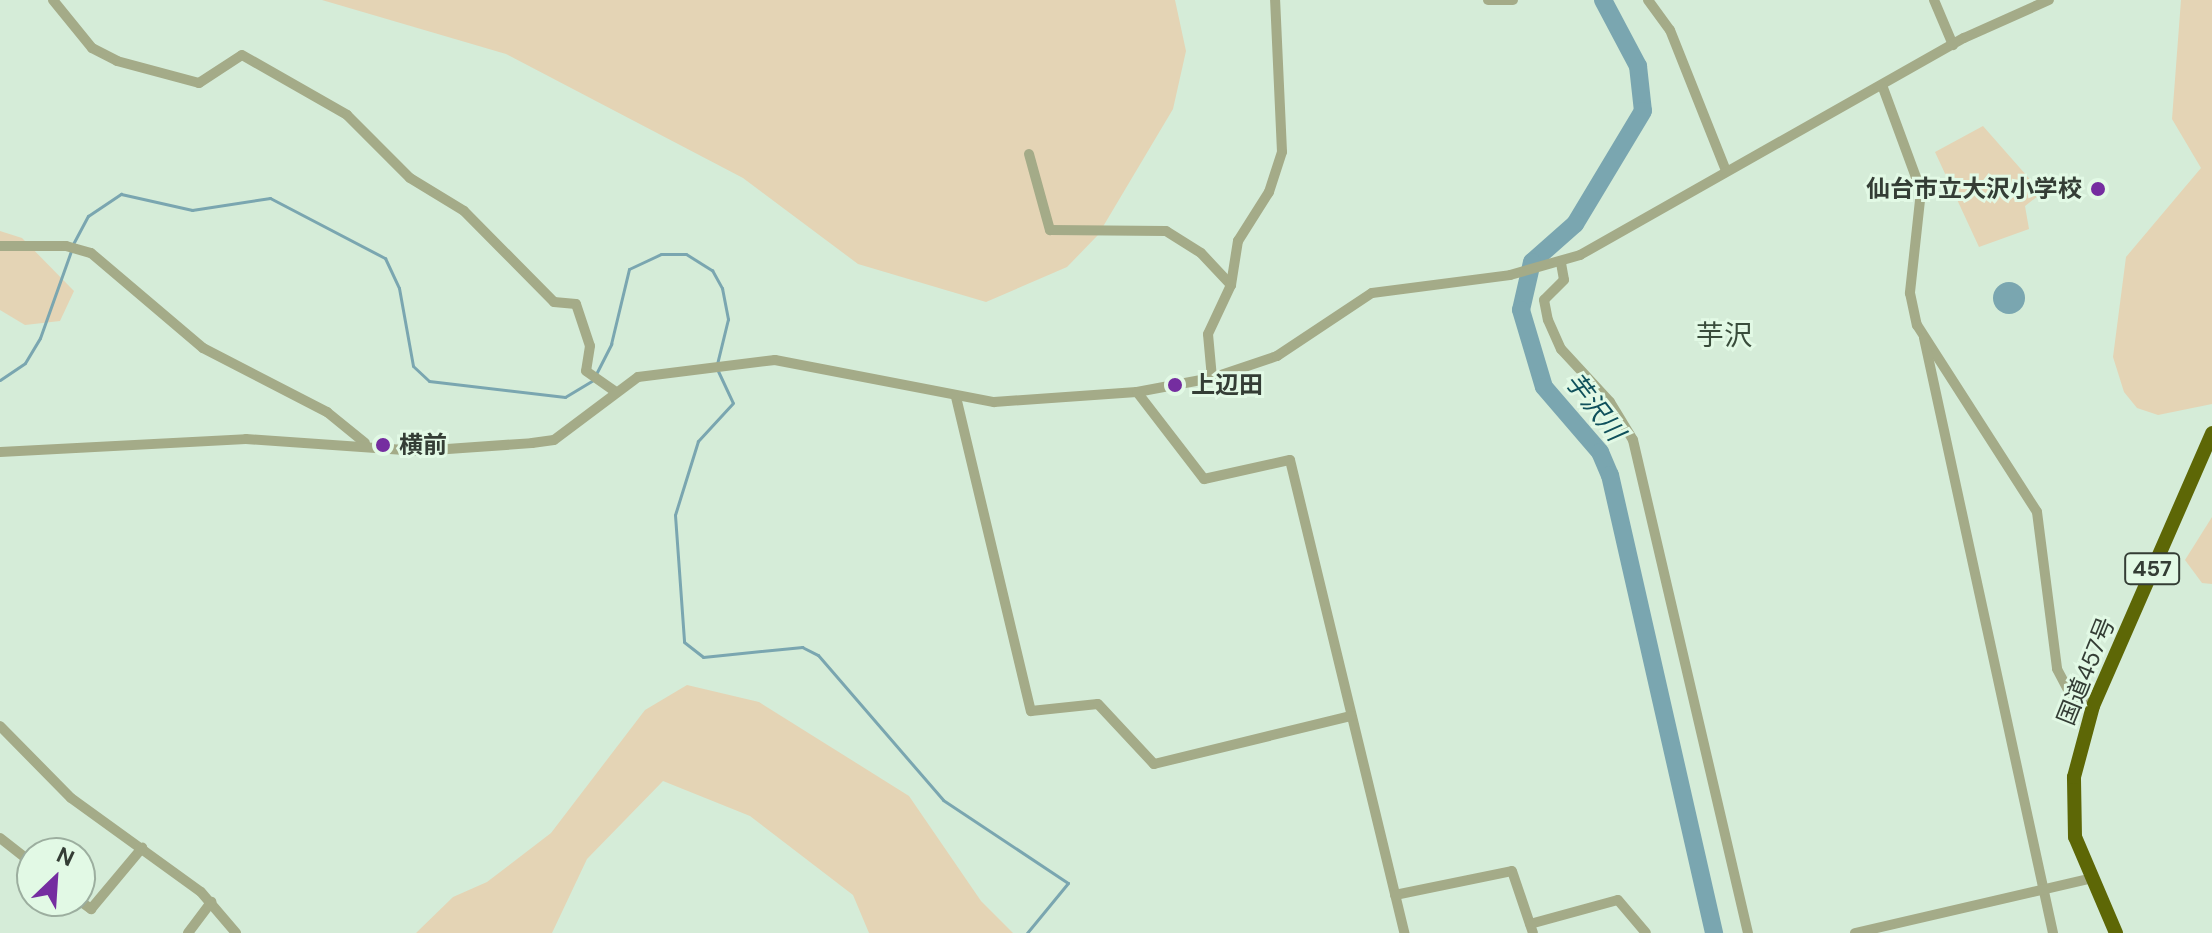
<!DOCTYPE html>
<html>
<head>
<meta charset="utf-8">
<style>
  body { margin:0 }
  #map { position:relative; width:2212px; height:933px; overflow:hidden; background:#d5ecd8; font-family:"DM Sans","Noto Sans JP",sans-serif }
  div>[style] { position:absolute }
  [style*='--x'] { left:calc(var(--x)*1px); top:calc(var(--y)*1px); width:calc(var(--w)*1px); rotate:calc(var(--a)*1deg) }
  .green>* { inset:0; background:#e4d4b5 }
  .water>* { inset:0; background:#7aa6b0 }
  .round { border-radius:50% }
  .stream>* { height:3px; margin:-1.5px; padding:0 1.5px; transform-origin:1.5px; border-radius:1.5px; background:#7aa6b0 }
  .river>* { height:18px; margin:-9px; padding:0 9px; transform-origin:9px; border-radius:9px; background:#7aa6b0 }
  .minor>* { height:10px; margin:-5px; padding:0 5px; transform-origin:5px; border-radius:5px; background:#a4ab88 }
  .highway>* { height:14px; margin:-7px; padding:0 7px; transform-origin:7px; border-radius:7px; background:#5d6706 }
  .dots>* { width:22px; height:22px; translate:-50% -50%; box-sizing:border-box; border:4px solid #e2f9e5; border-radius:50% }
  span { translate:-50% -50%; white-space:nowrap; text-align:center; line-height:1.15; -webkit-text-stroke:6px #e2f9e5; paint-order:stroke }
  .shield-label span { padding:2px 6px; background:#e2f9e5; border:2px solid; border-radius:6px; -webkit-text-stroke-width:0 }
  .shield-label { font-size:22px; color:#343d35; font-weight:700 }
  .poi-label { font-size:24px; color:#343d35; font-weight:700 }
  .right { translate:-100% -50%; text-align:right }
  .left { translate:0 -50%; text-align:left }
  .street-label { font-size:24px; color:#343d35 }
  .water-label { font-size:26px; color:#0f505b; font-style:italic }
  .quarter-label { font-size:28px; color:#394c3b }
  .north { position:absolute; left:16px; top:837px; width:80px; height:80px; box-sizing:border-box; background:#e2f9e5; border:2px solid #9cae9f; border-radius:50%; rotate:25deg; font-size:22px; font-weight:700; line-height:32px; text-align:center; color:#343d35 }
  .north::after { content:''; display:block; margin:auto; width:28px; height:36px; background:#752da0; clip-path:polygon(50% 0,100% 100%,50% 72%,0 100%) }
</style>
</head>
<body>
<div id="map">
  <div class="green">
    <i style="clip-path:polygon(322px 0,1175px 0,1186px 51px,1173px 109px,1098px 235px,1067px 267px,986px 302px,858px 264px,743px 178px,506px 54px)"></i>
    <i style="clip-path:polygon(2181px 0,2212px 0,2212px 404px,2158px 415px,2137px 408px,2124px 392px,2113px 357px,2126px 257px,2201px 168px,2172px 119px)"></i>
    <i style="clip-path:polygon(1983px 126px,2042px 193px,2025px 206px,2029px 229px,1979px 247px,1935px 152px)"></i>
    <i style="clip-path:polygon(0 231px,22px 238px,74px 291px,60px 321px,25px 325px,0 310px)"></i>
    <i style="clip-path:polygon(2212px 517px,2212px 584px,2202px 583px,2185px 560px)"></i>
    <i style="clip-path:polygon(687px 685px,759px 702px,909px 796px,981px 901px,1013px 933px,869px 933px,853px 895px,750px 816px,663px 781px,587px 859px,552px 933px,416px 933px,453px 897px,487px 882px,551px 833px,645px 710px)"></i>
  </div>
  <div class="water">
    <i class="round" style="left:1993px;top:282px;width:32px;height:32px"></i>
  </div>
  <div class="stream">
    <i style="--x:73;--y:244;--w:32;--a:-62"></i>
    <i style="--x:88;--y:216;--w:40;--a:-34"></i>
    <i style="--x:121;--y:194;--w:73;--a:12.7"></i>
    <i style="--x:192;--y:210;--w:79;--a:-8.7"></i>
    <i style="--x:270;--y:198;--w:130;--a:27.6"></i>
    <i style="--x:385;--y:258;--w:33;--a:65"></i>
    <i style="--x:399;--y:288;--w:79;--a:79.8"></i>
    <i style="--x:413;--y:366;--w:22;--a:43"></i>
    <i style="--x:429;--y:381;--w:137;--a:6.7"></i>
    <i style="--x:565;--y:397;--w:33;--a:-31"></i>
    <i style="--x:718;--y:371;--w:35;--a:65"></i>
    <i style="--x:733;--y:403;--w:52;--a:132.6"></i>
    <i style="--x:698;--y:441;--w:77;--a:107.3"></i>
    <i style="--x:675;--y:515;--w:127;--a:85.9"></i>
    <i style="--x:684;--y:642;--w:24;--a:38"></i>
    <i style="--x:703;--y:657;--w:100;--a:-5.8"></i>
    <i style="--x:802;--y:647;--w:18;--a:27"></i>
    <i style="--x:818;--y:655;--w:191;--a:49.2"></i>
    <i style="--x:943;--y:800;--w:150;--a:33.6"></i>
    <i style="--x:1068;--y:883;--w:65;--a:129.4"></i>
    <i style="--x:596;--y:374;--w:34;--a:-63"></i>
    <i style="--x:611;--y:344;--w:77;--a:-76.5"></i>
    <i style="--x:629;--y:269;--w:35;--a:-25"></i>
    <i style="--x:661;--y:254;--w:25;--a:0"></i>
    <i style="--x:686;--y:254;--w:31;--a:32"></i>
    <i style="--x:712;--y:270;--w:21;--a:61"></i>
    <i style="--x:722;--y:288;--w:32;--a:79"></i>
    <i style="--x:728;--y:319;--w:46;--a:103.7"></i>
    <i style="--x:0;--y:380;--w:30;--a:-34"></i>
    <i style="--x:25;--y:363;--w:29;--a:-59"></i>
    <i style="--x:40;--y:338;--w:92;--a:-70.4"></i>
  </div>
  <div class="river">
    <i style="--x:1603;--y:0;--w:75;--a:62.1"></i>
    <i style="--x:1638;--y:66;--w:45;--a:83.7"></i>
    <i style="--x:1643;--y:111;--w:132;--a:121"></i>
    <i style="--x:1575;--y:224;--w:57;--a:138.5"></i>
    <i style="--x:1532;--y:262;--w:49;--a:102.9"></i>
    <i style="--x:1521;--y:310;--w:80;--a:73.4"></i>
    <i style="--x:1544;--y:387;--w:86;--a:49.3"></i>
    <i style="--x:1600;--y:452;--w:25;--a:67"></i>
    <i style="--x:1610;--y:475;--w:470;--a:77.2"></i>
  </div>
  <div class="minor">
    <i style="--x:53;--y:0;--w:62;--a:50.9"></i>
    <i style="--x:92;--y:48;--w:28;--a:27"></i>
    <i style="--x:117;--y:61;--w:85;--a:15"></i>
    <i style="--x:199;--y:83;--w:51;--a:-33.1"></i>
    <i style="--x:242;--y:55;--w:121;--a:29.7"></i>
    <i style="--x:347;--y:115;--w:89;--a:45"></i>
    <i style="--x:410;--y:178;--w:63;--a:31.4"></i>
    <i style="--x:464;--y:211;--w:128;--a:45.3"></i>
    <i style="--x:554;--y:302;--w:22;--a:5"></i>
    <i style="--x:576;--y:304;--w:44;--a:71.6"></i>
    <i style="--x:590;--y:346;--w:25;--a:99"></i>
    <i style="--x:586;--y:371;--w:35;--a:35"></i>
    <i style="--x:1488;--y:0;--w:25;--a:0"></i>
    <i style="--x:1648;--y:0;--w:37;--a:54"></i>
    <i style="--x:1670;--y:30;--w:152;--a:68.3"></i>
    <i style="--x:1934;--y:0;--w:49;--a:67.1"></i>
    <i style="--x:1882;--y:85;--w:113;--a:69.8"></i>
    <i style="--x:1921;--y:191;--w:103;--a:96.2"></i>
    <i style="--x:1910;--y:293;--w:33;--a:78"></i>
    <i style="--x:1917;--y:325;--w:222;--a:57.3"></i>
    <i style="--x:2037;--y:512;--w:158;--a:82.7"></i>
    <i style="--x:2057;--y:669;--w:27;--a:62"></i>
    <i style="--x:2070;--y:693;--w:26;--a:29"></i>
    <i style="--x:1029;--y:154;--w:79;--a:74.6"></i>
    <i style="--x:1050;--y:230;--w:116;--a:0.5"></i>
    <i style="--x:1166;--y:231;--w:41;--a:32.2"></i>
    <i style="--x:1201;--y:253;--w:44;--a:46.8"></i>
    <i style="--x:0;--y:246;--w:66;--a:0"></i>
    <i style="--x:66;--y:246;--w:26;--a:16"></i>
    <i style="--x:91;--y:253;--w:147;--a:40.3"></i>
    <i style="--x:203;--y:348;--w:140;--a:27.3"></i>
    <i style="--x:327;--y:412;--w:49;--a:39.2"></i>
    <i style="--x:1561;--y:263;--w:17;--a:80"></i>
    <i style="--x:1564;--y:280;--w:28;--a:135"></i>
    <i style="--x:1544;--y:300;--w:20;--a:79"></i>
    <i style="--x:1548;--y:320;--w:32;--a:66"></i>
    <i style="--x:1561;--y:349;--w:72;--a:47.2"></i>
    <i style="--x:1610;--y:402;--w:44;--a:58.8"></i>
    <i style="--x:1633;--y:440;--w:506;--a:76.87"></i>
    <i style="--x:1924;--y:338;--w:609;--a:77.77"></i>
    <i style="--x:1212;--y:378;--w:44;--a:-95.2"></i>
    <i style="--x:1208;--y:334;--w:54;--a:-64.9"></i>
    <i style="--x:1231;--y:285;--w:45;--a:-81"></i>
    <i style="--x:1238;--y:241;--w:58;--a:-57.7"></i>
    <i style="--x:1269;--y:192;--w:42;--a:-72"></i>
    <i style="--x:1282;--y:152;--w:152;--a:-92.6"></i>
    <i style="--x:1137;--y:392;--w:110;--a:52.4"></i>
    <i style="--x:1204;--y:479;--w:88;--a:-12.5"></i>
    <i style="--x:1290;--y:460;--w:487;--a:76.4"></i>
    <i style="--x:956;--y:397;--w:323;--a:76.6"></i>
    <i style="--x:1031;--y:711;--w:67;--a:-6"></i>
    <i style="--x:1098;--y:704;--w:82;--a:47"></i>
    <i style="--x:1154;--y:764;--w:203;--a:-13.7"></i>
    <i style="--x:0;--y:452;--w:246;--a:-3"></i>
    <i style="--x:246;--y:439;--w:173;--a:4"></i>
    <i style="--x:419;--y:451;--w:113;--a:-4"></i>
    <i style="--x:532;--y:443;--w:22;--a:-8"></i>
    <i style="--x:554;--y:440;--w:105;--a:-36.9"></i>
    <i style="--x:638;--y:377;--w:138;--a:-7.1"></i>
    <i style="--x:775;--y:360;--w:223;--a:10.9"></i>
    <i style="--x:994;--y:402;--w:143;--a:-4"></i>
    <i style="--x:1137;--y:392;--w:76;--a:-10.6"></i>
    <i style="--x:1212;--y:378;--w:69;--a:-18.7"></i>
    <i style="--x:1277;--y:356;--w:114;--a:-33.6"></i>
    <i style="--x:1372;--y:293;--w:139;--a:-7.4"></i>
    <i style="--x:1510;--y:275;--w:73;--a:-15.9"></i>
    <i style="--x:1580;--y:255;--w:441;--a:-29.5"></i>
    <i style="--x:1964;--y:38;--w:93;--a:-24.1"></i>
    <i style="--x:0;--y:726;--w:101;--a:45.4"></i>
    <i style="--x:71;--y:798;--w:160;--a:35.9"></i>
    <i style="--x:201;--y:892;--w:54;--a:49.5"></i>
    <i style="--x:0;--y:838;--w:41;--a:38"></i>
    <i style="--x:1395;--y:895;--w:119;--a:-11.6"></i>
    <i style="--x:1512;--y:871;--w:65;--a:71.3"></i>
    <i style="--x:80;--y:901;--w:14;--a:36"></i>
    <i style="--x:91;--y:909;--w:80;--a:-50.1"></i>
    <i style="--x:1530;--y:924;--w:91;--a:-15.3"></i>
    <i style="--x:1618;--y:900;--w:43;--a:49.7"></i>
    <i style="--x:188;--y:933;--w:39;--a:-53"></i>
    <i style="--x:1855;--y:933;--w:239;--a:-13"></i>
  </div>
  <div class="highway">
    <i style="--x:2116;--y:933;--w:104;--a:-113.1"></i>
    <i style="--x:2075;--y:837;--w:60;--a:-91"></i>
    <i style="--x:2074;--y:777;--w:73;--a:-75"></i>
    <i style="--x:2093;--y:706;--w:298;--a:-66.4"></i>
  </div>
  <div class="dots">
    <i style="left:2098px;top:189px;background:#752da0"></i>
    <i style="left:1175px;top:385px;background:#752da0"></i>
    <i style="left:383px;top:445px;background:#752da0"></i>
  </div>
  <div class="shield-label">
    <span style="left:2152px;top:569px">457</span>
  </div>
  <div class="poi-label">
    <span class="right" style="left:2082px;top:189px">仙台市立大沢小学校</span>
    <span class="left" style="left:1191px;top:385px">上辺田</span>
    <span class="left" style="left:399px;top:445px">横前</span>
  </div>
  <div class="street-label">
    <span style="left:2086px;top:671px;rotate:-68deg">国道457号</span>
  </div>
  <div class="water-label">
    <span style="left:1594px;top:407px;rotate:52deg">芋沢川</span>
  </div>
  <div class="quarter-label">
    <span style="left:1724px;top:336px">芋沢</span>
  </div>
  <div class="north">N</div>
</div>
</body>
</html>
